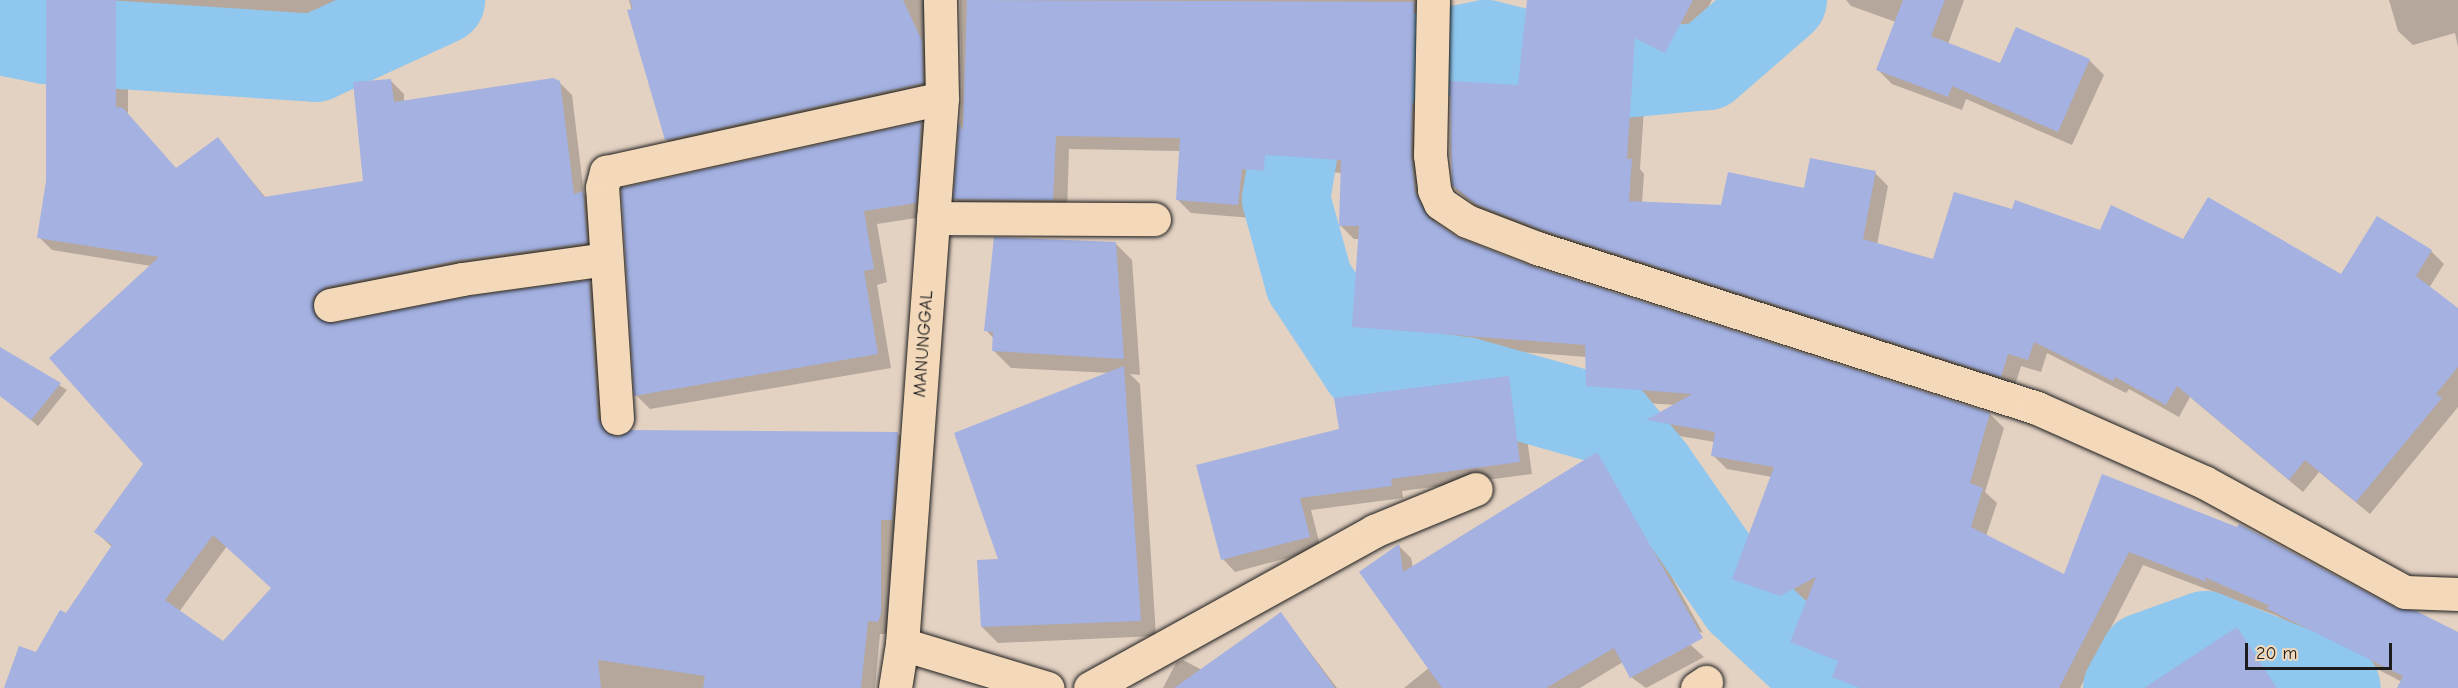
<!DOCTYPE html>
<html>
<head>
<meta charset="utf-8">
<style>
  body { margin:0 }
  #map { position:relative; width:2458px; height:688px; overflow:hidden; background:#e3d1c2; font-family:"Comic Neue",sans-serif }
  div>[style] { position:absolute }
  [style*='--x'] { left:calc(var(--x)*1px); top:calc(var(--y)*1px); width:calc(var(--w)*1px); rotate:calc(var(--a)*1deg) }
  .shadow>* { inset:0; background:#0003 }
  .river>* { height:88px; margin:-44px; padding:0 44px; transform-origin:44px; border-radius:44px; background:#8fc7ee }
  .building>* { inset:0; background:#a4b1e1 }
  .roads { filter:drop-shadow(0 0 2px #1c1c1c) drop-shadow(0 0 2px #1c1c1c) }
  .minor>* { height:33px; margin:-16.5px; padding:0 16.5px; transform-origin:16.5px; border-radius:16.5px; background:#f3d9ba }
  span { translate:-50% -50%; white-space:nowrap; text-align:center; line-height:1.15; -webkit-text-stroke:4.5px #f3d9ba; paint-order:stroke }
  .street-label { font-size:18px; color:#1c1c1c }
  .scale { position:absolute; left:2245px; top:643px; width:147px; height:27px; box-sizing:border-box; border:3px solid #1c1c1c; border-top:0; padding-left:8px; font-size:18px; line-height:21px; white-space:nowrap; color:#1c1c1c; -webkit-text-stroke:4px #f3d9ba; paint-order:stroke }
</style>
</head>
<body>
<div id="map">
  <div class="shadow">
    <i style="clip-path:polygon(evenodd,0 0,357px 0,358px 11px,347px 12px,347px 27px,190px 26px,190px 30px,128px 26px,128px 116px,177px 170px,217px 139px,266px 198px,364px 182px,391px 81px,404px 94px,404px 101px,559px 82px,572px 95px,584px 194px,596px 206px,599px 255px,324px 313px,326px 323px,334px 325px,589px 282px,602px 295px,613px 437px,898px 434px,910px 446px,905px 533px,893px 532px,893px 626px,891px 634px,880px 634px,875px 688px,6px 688px,66px 615px,112px 547px,96px 532px,145px 464px,151px 266px,52px 250px,39px 237px,47px 181px,47px 17px,5px 13px,0 0,227px 546px,273px 588px,223px 643px,179px 612px,227px 546px)"></i>
    <i style="clip-path:polygon(629px 0,943px 0,936px 97px,680px 153px,666px 139px)"></i>
    <i style="clip-path:polygon(960px 0,1424px 0,1429px 207px,1435px 222px,1456px 238px,1531px 267px,1990px 414px,2004px 428px,1985px 492px,1997px 503px,1986px 536px,2065px 576px,2103px 475px,2396px 610px,2458px 633px,2458px 688px,2399px 688px,2402px 682px,2275px 615px,2143px 565px,2080px 688px,1843px 688px,1830px 675px,1837px 667px,1804px 655px,1791px 641px,1841px 585px,1795px 610px,1748px 592px,1734px 578px,1772px 477px,1727px 469px,1713px 455px,1715px 442px,1662px 433px,1649px 420px,1675px 405px,1602px 400px,1588px 386px,1587px 357px,1367px 340px,1353px 326px,1360px 239px,1354px 239px,1340px 225px,1342px 173px,1278px 168px,1277px 184px,1255px 182px,1252px 218px,1191px 213px,1177px 199px,1181px 151px,1069px 149px,1067px 213px,969px 213px,955px 199px,962px 98px)"></i>
    <i style="clip-path:polygon(1529px 0,1712px 0,1679px 65px,1648px 49px,1640px 169px,1644px 174px,1642px 203px,1722px 206px,1875px 173px,1888px 186px,1877px 245px,1934px 261px,2013px 211px,2100px 232px,2183px 241px,2341px 276px,2431px 251px,2444px 264px,2429px 288px,2458px 310px,2458px 407px,2370px 514px,2319px 472px,2303px 492px,2190px 397px,2179px 417px,2129px 389px,2126px 393px,2047px 353px,2041px 372px,2021px 366px,2014px 389px,1490px 217px,1456px 190px,1450px 154px,1452px 82px,1520px 87px)"></i>
    <i style="clip-path:polygon(1846px 0,1964px 0,1948px 44px,2001px 64px,2089px 60px,2104px 75px,2072px 145px,1966px 99px,1962px 110px,1892px 84px,1878px 70px,1896px 22px,1851px 6px)"></i>
    <i style="clip-path:polygon(2389px 0,2458px 0,2458px 47px,2455px 33px,2413px 45px,2398px 31px)"></i>
    <i style="clip-path:polygon(921px 123px,935px 137px,929px 216px,877px 224px,887px 282px,877px 285px,891px 368px,650px 409px,636px 395px,623px 189px)"></i>
    <i style="clip-path:polygon(1115px 243px,1132px 260px,1140px 375px,1130px 374px,1140px 384px,1156px 636px,998px 643px,982px 627px,1000px 561px,1111px 373px,1011px 368px,994px 351px,994px 339px,986px 330px)"></i>
    <i style="clip-path:polygon(13px 356px,67px 390px,38px 426px,0 394px,0 373px)"></i>
    <i style="clip-path:polygon(1508px 378px,1520px 390px,1532px 474px,1402px 491px,1403px 498px,1311px 510px,1321px 549px,1235px 572px,1223px 559px,1340px 430px)"></i>
    <i style="clip-path:polygon(1597px 454px,1610px 466px,1703px 633px,1659px 616px,1704px 657px,1646px 688px,1631px 677px,1623px 662px,1580px 688px,1404px 688px,1429px 668px,1361px 573px,1399px 546px,1411px 558px,1413px 568px)"></i>
    <i style="clip-path:polygon(1281px 614px,1337px 688px,1163px 688px,1176px 663px,1183px 660px,1202px 670px)"></i>
    <i style="clip-path:polygon(2237px 629px,2280px 688px,2177px 688px)"></i>
  </div>
  <div class="river">
    <i style="--x:1783;--y:0;--w:101;--a:139"></i>
    <i style="--x:1707;--y:66;--w:94;--a:174.5"></i>
    <i style="--x:1613;--y:75;--w:131;--a:-166.3"></i>
    <i style="--x:1486;--y:44;--w:113;--a:168.8"></i>
    <i style="--x:1375;--y:66;--w:93;--a:145.1"></i>
    <i style="--x:1299;--y:119;--w:81;--a:99.2"></i>
    <i style="--x:1286;--y:199;--w:86;--a:74.5"></i>
    <i style="--x:1309;--y:282;--w:103;--a:56.5"></i>
    <i style="--x:1366;--y:368;--w:100;--a:7.5"></i>
    <i style="--x:1465;--y:381;--w:152;--a:15.7"></i>
    <i style="--x:1611;--y:422;--w:62;--a:50.2"></i>
    <i style="--x:1651;--y:470;--w:160;--a:55.2"></i>
    <i style="--x:1742;--y:601;--w:127;--a:43.1"></i>
    <i style="--x:0;--y:31;--w:47;--a:11.1"></i>
    <i style="--x:46;--y:40;--w:270;--a:3.8"></i>
    <i style="--x:315;--y:58;--w:139;--a:-24.7"></i>
    <i style="--x:2127;--y:688;--w:35;--a:-61"></i>
    <i style="--x:2144;--y:657;--w:65;--a:-19.8"></i>
    <i style="--x:2205;--y:635;--w:142;--a:21.9"></i>
  </div>
  <div class="building">
    <i style="clip-path:polygon(evenodd,46px 0,116px 0,116px 107px,123px 108px,176px 168px,218px 137px,264px 197px,363px 181px,353px 82px,391px 79px,394px 102px,553px 78px,560px 81px,574px 194px,583px 191px,587px 243px,459px 260px,326px 287px,313px 298px,316px 317px,334px 323px,465px 297px,589px 280px,598px 419px,608px 434px,619px 437px,631px 430px,898px 432px,892px 520px,881px 520px,881px 613px,878px 622px,868px 621px,861px 688px,703px 688px,705px 676px,598px 660px,601px 688px,4px 688px,19px 646px,36px 652px,60px 610px,66px 613px,112px 545px,94px 532px,143px 464px,49px 358px,159px 257px,37px 238px,46px 181px,46px 0,213px 535px,271px 588px,223px 641px,165px 600px,213px 535px)"></i>
    <i style="clip-path:polygon(630px 0,903px 0,922px 41px,923px 83px,665px 140px,627px 10px,633px 9px)"></i>
    <i style="clip-path:polygon(967px 0,1414px 2px,1411px 155px,1415px 192px,1429px 218px,1457px 237px,1531px 266px,1990px 413px,1970px 483px,1983px 488px,1971px 527px,2064px 574px,2102px 474px,2237px 527px,2239px 524px,2396px 608px,2416px 611px,2458px 632px,2458px 688px,2397px 688px,2403px 676px,2266px 608px,2270px 606px,2204px 577px,2207px 582px,2129px 552px,2059px 688px,1860px 688px,1832px 677px,1838px 661px,1790px 642px,1816px 577px,1780px 596px,1732px 579px,1774px 467px,1711px 456px,1715px 432px,1646px 420px,1692px 394px,1586px 386px,1585px 345px,1352px 327px,1359px 226px,1339px 226px,1341px 160px,1265px 155px,1264px 171px,1242px 169px,1238px 205px,1176px 200px,1180px 138px,1056px 136px,1053px 200px,953px 199px,959px 123px,963px 131px)"></i>
    <i style="clip-path:polygon(1527px 0,1693px 0,1665px 53px,1635px 38px,1627px 159px,1632px 159px,1629px 201px,1721px 205px,1728px 172px,1804px 188px,1810px 158px,1876px 171px,1863px 239px,1933px 259px,1954px 192px,2012px 209px,2015px 200px,2100px 230px,2111px 205px,2183px 239px,2208px 197px,2341px 274px,2377px 216px,2432px 250px,2416px 276px,2458px 308px,2458px 367px,2436px 394px,2442px 398px,2356px 502px,2305px 460px,2289px 480px,2177px 386px,2166px 405px,2115px 377px,2113px 381px,2034px 342px,2028px 360px,2008px 354px,2001px 377px,1543px 230px,1476px 204px,1452px 185px,1450px 81px,1518px 85px)"></i>
    <i style="clip-path:polygon(1903px 0,1945px 0,1931px 36px,2000px 63px,2016px 27px,2090px 59px,2058px 132px,1952px 86px,1948px 97px,1876px 70px)"></i>
    <i style="clip-path:polygon(921px 122px,916px 203px,864px 211px,874px 269px,864px 271px,878px 354px,634px 396px,621px 188px)"></i>
    <i style="clip-path:polygon(994px 237px,1116px 242px,1124px 359px,992px 351px,993px 332px,984px 331px)"></i>
    <i style="clip-path:polygon(0 347px,61px 383px,31px 420px,0 396px)"></i>
    <i style="clip-path:polygon(1124px 366px,1141px 621px,981px 627px,977px 560px,998px 559px,954px 433px)"></i>
    <i style="clip-path:polygon(1509px 376px,1520px 462px,1391px 479px,1392px 486px,1300px 498px,1310px 537px,1221px 560px,1196px 465px,1339px 429px,1334px 398px)"></i>
    <i style="clip-path:polygon(1597px 452px,1703px 638px,1630px 678px,1614px 648px,1546px 688px,1442px 688px,1359px 572px,1399px 544px,1403px 572px)"></i>
    <i style="clip-path:polygon(1281px 612px,1335px 688px,1174px 688px)"></i>
    <i style="clip-path:polygon(2237px 627px,2277px 688px,2144px 688px)"></i>
  </div>
  <div class="roads">
    <div class="minor">
      <i style="--x:1433;--y:0;--w:155;--a:91.1"></i>
      <i style="--x:1430;--y:155;--w:35;--a:83"></i>
      <i style="--x:1434;--y:190;--w:14;--a:65"></i>
      <i style="--x:1440;--y:203;--w:32;--a:34"></i>
      <i style="--x:1467;--y:221;--w:75;--a:21.1"></i>
      <i style="--x:1537;--y:248;--w:525;--a:17.74"></i>
      <i style="--x:2037;--y:408;--w:183;--a:23.9"></i>
      <i style="--x:2204;--y:482;--w:229;--a:28.7"></i>
      <i style="--x:2405;--y:592;--w:53;--a:2.2"></i>
      <i style="--x:933;--y:218;--w:221;--a:0.3"></i>
      <i style="--x:330;--y:305;--w:135;--a:-11.1"></i>
      <i style="--x:462;--y:279;--w:145;--a:-7.9"></i>
      <i style="--x:617;--y:418;--w:231;--a:-93.7"></i>
      <i style="--x:602;--y:187;--w:16;--a:-75"></i>
      <i style="--x:606;--y:172;--w:344;--a:-12.4"></i>
      <i style="--x:902;--y:644;--w:152;--a:16.8"></i>
      <i style="--x:895;--y:688;--w:45;--a:-81"></i>
      <i style="--x:902;--y:644;--w:547;--a:-85.81"></i>
      <i style="--x:942;--y:98;--w:98;--a:-91.2"></i>
      <i style="--x:1090;--y:688;--w:325;--a:-28.9"></i>
      <i style="--x:1374;--y:531;--w:110;--a:-22.4"></i>
      <i style="--x:1697;--y:688;--w:11;--a:-34"></i>
    </div>
  </div>
  <div class="street-label">
    <span style="left:924px;top:344px;rotate:-86deg">MANUNGGAL</span>
  </div>
  <div class="scale">20 m</div>
</div>
</body>
</html>
